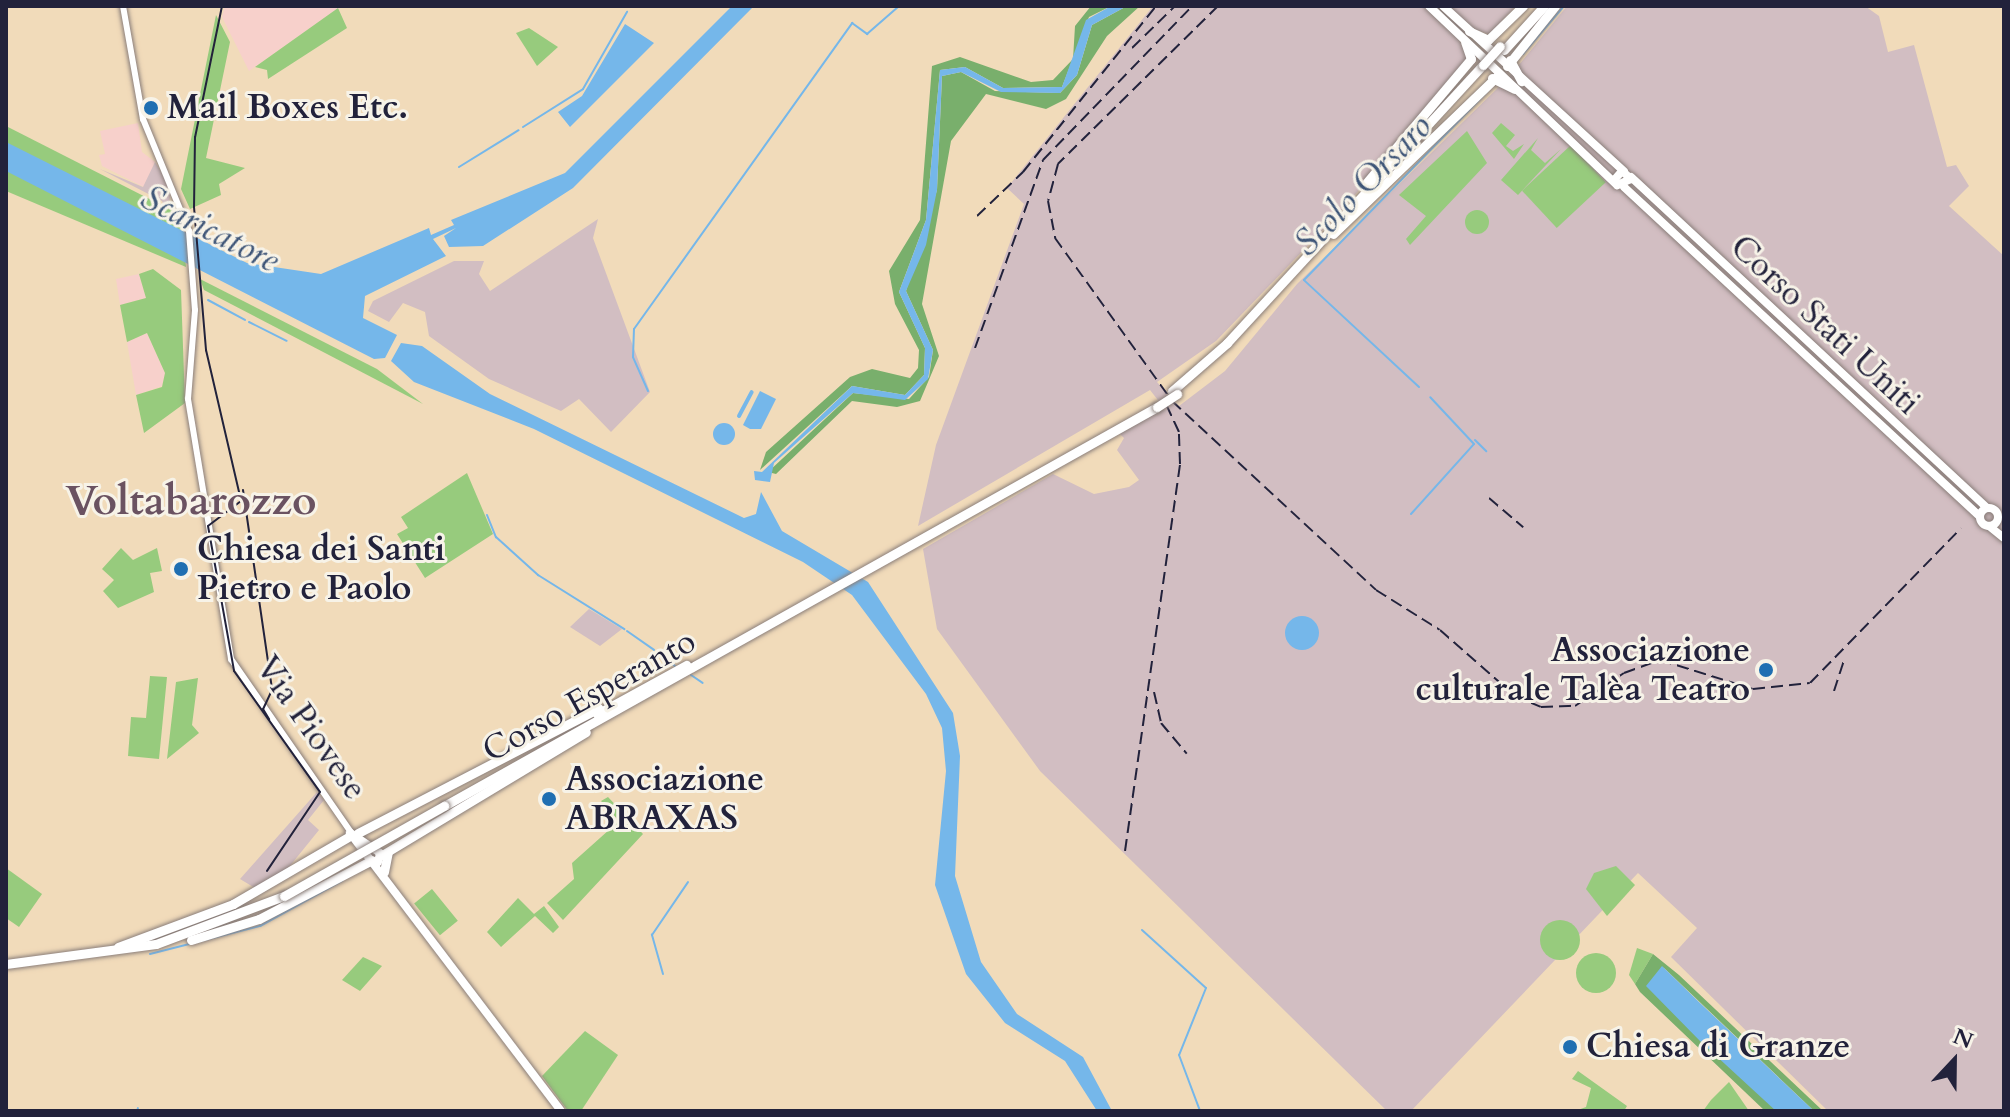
<!DOCTYPE html>
<html>
<head>
<meta charset="utf-8">
<style>
  body { margin:0 }
  #map { position:relative; width:2010px; height:1117px; overflow:hidden; background:#f1dbba; font-family:Cardo,serif }
  div>[style] { position:absolute }
  [style*='--x'] { left:calc(var(--x)*1px); top:calc(var(--y)*1px); width:calc(var(--w)*1px); rotate:calc(var(--a)*1deg) }
  .built>* { inset:0; background:#f7d0cb }
  .industrial>* { inset:0; background:#d2bec2 }
  .green>* { inset:0; background:#97cb7d; transform-origin:0 0 }
  .round { border-radius:50% }
  .forest>* { inset:0; background:#79af6c }
  .water>* { inset:0; background:#75b7ea }
  .stream>* { height:2px; margin:-1px; padding:0 1px; transform-origin:1px; border-radius:1px; background:#75b7ea }
  .canal>* { height:4px; margin:-2px; padding:0 2px; transform-origin:2px; border-radius:2px; background:#75b7ea }
  .roads { filter:drop-shadow(0 0 2px #8a7e7a) drop-shadow(0 0 2px #8a7e7a) }
  .secondary>* { height:6px; margin:-3px; padding:0 3px; transform-origin:3px; border-radius:3px; background:#fff }
  .primary>* { height:8px; margin:-4px; padding:0 4px; transform-origin:4px; border-radius:4px; background:#fff }
  .primary>.ring { margin:-4px; padding:0; box-sizing:content-box; background:none; border:8px solid #fff; border-radius:50% }
  .highway>* { height:9px; margin:-4.5px; padding:0 4.5px; transform-origin:4.5px; border-radius:4.5px; background:#fff }
  .tram>* { height:2px; margin:-1px; padding:0 1px; transform-origin:1px; border-radius:1px; background:#22223b }
  .rail>* { height:2px; margin-top:-1px; transform-origin:0; background:repeating-linear-gradient(90deg,#22223b 0 12px,transparent 0 18px) }
  .bridges { filter:drop-shadow(0 0 2px #8a7e7a) drop-shadow(0 0 2px #8a7e7a) }
  .highway-bridge>* { height:9px; margin:-4.5px; padding:0 4.5px; transform-origin:4.5px; border-radius:4.5px; background:#fff }
  .dots>* { width:22px; height:22px; translate:-50% -50%; box-sizing:border-box; border:4px solid #f7f3e8; border-radius:50% }
  span { translate:-50% -50%; white-space:nowrap; text-align:center; line-height:1.15; -webkit-text-stroke:6px #f7f3e8; paint-order:stroke }
  .poi-label { font-size:34px; color:#22223b; font-weight:700 }
  .left { translate:0 -50%; text-align:left }
  .right { translate:-100% -50%; text-align:right }
  .street-label { font-size:34px; color:#22223b }
  .water-label { font-size:36px; color:#3f5678; font-style:italic }
  .district-label { font-size:42px; color:#6a5261; font-weight:700 }
  .frame { position:absolute; inset:0; border:8px solid #22223b; pointer-events:none }
  .north { position:absolute; left:1914px; top:1021px; width:80px; height:80px; -webkit-text-stroke:6px #f7f3e8; paint-order:stroke; rotate:22deg; font-size:22px; font-weight:700; line-height:32px; text-align:center; color:#22223b }
  .north::after { content:''; display:block; margin:auto; width:28px; height:36px; background:#22223b; clip-path:polygon(50% 0,100% 100%,50% 72%,0 100%) }
</style>
</head>
<body>
<div id="map">
  <div class="built">
    <i style="clip-path:polygon(225px 6px,342px 6px,249px 71px,222px 17px)"></i>
    <i style="clip-path:polygon(138px 123px,142px 152px,155px 162px,144px 187px,102px 166px,99px 155px,105px 154px,100px 131px)"></i>
    <i style="clip-path:polygon(139px 274px,146px 298px,120px 305px,116px 279px)"></i>
    <i style="clip-path:polygon(147px 333px,165px 373px,162px 386px,136px 395px,127px 342px)"></i>
  </div>
  <div class="industrial">
    <i style="clip-path:polygon(1153px 6px,1516px 6px,1489px 34px,1470px 28px,1459px 40px,1468px 58px,1345px 207px,1216px 341px,1157px 382px,1179px 406px,1225px 371px,1297px 284px,1509px 77px,1567px 6px,1865px 6px,1879px 16px,1888px 52px,1914px 45px,1947px 167px,1956px 165px,1969px 186px,1949px 206px,2004px 256px,2004px 1111px,1828px 1111px,1671px 957px,1697px 928px,1638px 873px,1411px 1111px,1387px 1111px,1040px 771px,937px 629px,923px 549px,1053px 474px,1094px 494px,1129px 487px,1139px 480px,1117px 450px,1124px 438px,1117px 431px,1161px 404px,1150px 390px,918px 526px,936px 445px,1024px 204px,1007px 188px)"></i>
    <i style="clip-path:polygon(155px 162px,171px 188px,168px 214px,162px 201px,100px 169px,143px 187px)"></i>
    <i style="clip-path:polygon(598px 219px,593px 238px,650px 392px,611px 432px,579px 399px,561px 411px,489px 379px,429px 336px,425px 312px,403px 303px,389px 322px,368px 311px,373px 301px,454px 261px,484px 261px,479px 274px,490px 291px)"></i>
    <i style="clip-path:polygon(589px 609px,622px 629px,600px 646px,570px 627px)"></i>
    <i style="clip-path:polygon(317px 792px,324px 800px,308px 820px,319px 830px,285px 872px,255px 888px,240px 879px)"></i>
  </div>
  <div class="green">
    <i style="clip-path:polygon(338px 8px,347px 28px,268px 79px,267px 70px,255px 67px)"></i>
    <i style="clip-path:polygon(216px 15px,230px 42px,206px 158px,245px 168px,219px 184px,221px 195px,190px 209px,181px 189px)"></i>
    <i style="clip-path:polygon(529px 28px,558px 47px,537px 66px,516px 33px)"></i>
    <i style="clip-path:polygon(1501px 123px,1515px 135px,1506px 146px,1513px 151px,1524px 144px,1514px 159px,1492px 133px)"></i>
    <i style="clip-path:polygon(6px 126px,181px 215px,186px 267px,6px 191px)"></i>
    <i style="clip-path:polygon(1467px 131px,1487px 163px,1410px 245px,1406px 239px,1426px 216px,1399px 195px)"></i>
    <i style="clip-path:polygon(1538px 138px,1531px 150px,1545px 163px,1561px 149px,1518px 195px,1501px 180px)"></i>
    <i style="left:1571px;top:145px;width:51px;height:67px;rotate:47deg"></i>
    <i class="round" style="left:1465px;top:210px;width:24px;height:24px"></i>
    <i style="clip-path:polygon(153px 269px,181px 290px,185px 403px,144px 433px,136px 395px,162px 387px,165px 373px,147px 333px,127px 342px,120px 305px,146px 298px,139px 274px)"></i>
    <i style="clip-path:polygon(200px 279px,377px 369px,423px 404px,204px 290px)"></i>
    <i style="clip-path:polygon(467px 473px,493px 534px,425px 578px,397px 534px,408px 528px,401px 517px)"></i>
    <i style="clip-path:polygon(121px 548px,133px 560px,157px 548px,162px 571px,150px 573px,154px 592px,118px 608px,103px 591px,114px 580px,102px 569px)"></i>
    <i style="clip-path:polygon(150px 676px,167px 677px,159px 759px,128px 756px,131px 717px,146px 718px)"></i>
    <i style="clip-path:polygon(198px 678px,192px 725px,199px 733px,167px 759px,176px 682px)"></i>
    <i style="clip-path:polygon(608px 797px,643px 834px,563px 920px,547px 903px,574px 879px,572px 863px,619px 821px,601px 801px)"></i>
    <i style="clip-path:polygon(1616px 866px,1635px 885px,1607px 916px,1586px 889px,1594px 873px)"></i>
    <i style="clip-path:polygon(6px 868px,42px 894px,19px 927px,6px 918px)"></i>
    <i style="left:432px;top:889px;width:41px;height:23px;rotate:51deg"></i>
    <i style="clip-path:polygon(518px 898px,534px 914px,544px 906px,559px 927px,553px 933px,535px 916px,501px 947px,487px 932px)"></i>
    <i class="round" style="left:1540px;top:920px;width:40px;height:40px"></i>
    <i style="clip-path:polygon(1637px 948px,1653px 954px,1635px 984px,1629px 975px)"></i>
    <i class="round" style="left:1576px;top:953px;width:40px;height:40px"></i>
    <i style="clip-path:polygon(363px 957px,382px 966px,360px 991px,342px 980px)"></i>
    <i style="clip-path:polygon(585px 1031px,618px 1055px,581px 1111px,568px 1111px,542px 1076px)"></i>
    <i style="clip-path:polygon(1578px 1071px,1627px 1106px,1624px 1111px,1575px 1111px,1586px 1107px,1591px 1088px,1572px 1079px)"></i>
    <i style="clip-path:polygon(1729px 1082px,1749px 1111px,1703px 1111px,1711px 1100px)"></i>
  </div>
  <div class="forest">
    <i style="clip-path:polygon(1091px 6px,1111px 6px,1089px 17px,1062px 87px,1003px 88px,965px 67px,940px 70px,926px 220px,899px 292px,925px 348px,924px 375px,905px 395px,852px 386px,760px 470px,766px 452px,850px 377px,872px 369px,910px 378px,918px 368px,919px 350px,895px 304px,889px 271px,920px 220px,932px 66px,960px 57px,1031px 82px,1053px 80px,1073px 59px,1075px 26px)"></i>
    <i style="clip-path:polygon(1127px 6px,1140px 6px,1107px 36px,1066px 99px,1046px 109px,986px 94px,951px 141px,922px 304px,939px 356px,920px 401px,897px 407px,852px 401px,776px 474px,768px 472px,853px 393px,909px 399px,929px 377px,933px 350px,906px 291px,937px 190px,942px 76px,961px 72px,995px 91px,1060px 93px,1077px 75px,1092px 25px)"></i>
    <i style="clip-path:polygon(1653px 954px,1679px 975px,1823px 1111px,1814px 1111px,1663px 967px,1776px 1111px,1765px 1111px,1640px 992px,1635px 984px)"></i>
  </div>
  <div class="water">
    <i style="clip-path:polygon(732px 6px,754px 6px,573px 188px,483px 246px,449px 247px,444px 236px,456px 228px,433px 239px,446px 256px,365px 296px,363px 318px,397px 335px,385px 358px,374px 359px,6px 171px,6px 142px,247px 263px,321px 274px,429px 228px,431px 235px,454px 225px,451px 220px,565px 173px)"></i>
    <i style="clip-path:polygon(1111px 6px,1127px 6px,1092px 25px,1077px 75px,1060px 93px,1001px 92px,961px 72px,942px 76px,937px 190px,926px 245px,906px 291px,933px 350px,928px 379px,905px 400px,853px 393px,774px 463px,770px 482px,755px 480px,754px 471px,762px 472px,852px 386px,905px 395px,924px 375px,925px 348px,899px 292px,926px 220px,940px 70px,965px 67px,1003px 88px,1062px 87px,1086px 20px)"></i>
    <i style="clip-path:polygon(625px 24px,654px 43px,570px 127px,558px 112px,582px 96px)"></i>
    <i style="clip-path:polygon(401px 343px,422px 346px,490px 394px,744px 518px,756px 514px,761px 492px,782px 531px,868px 582px,953px 713px,960px 756px,955px 876px,981px 962px,1017px 1014px,1083px 1057px,1112px 1111px,1097px 1111px,1065px 1061px,1005px 1023px,966px 974px,935px 885px,946px 771px,942px 728px,926px 694px,852px 595px,803px 562px,534px 429px,414px 382px,391px 361px)"></i>
    <i style="clip-path:polygon(760px 391px,776px 399px,761px 429px,750px 429px,743px 425px)"></i>
    <i class="round" style="left:713px;top:423px;width:22px;height:22px"></i>
    <i class="round" style="left:1285px;top:616px;width:34px;height:34px"></i>
    <i style="clip-path:polygon(1662px 966px,1699px 1002px,1814px 1111px,1776px 1111px,1700px 1041px,1646px 986px)"></i>
  </div>
  <div class="stream">
    <i style="--x:1523;--y:54;--w:63;--a:-49.5"></i>
    <i style="--x:523;--y:127;--w:71;--a:-32.3"></i>
    <i style="--x:583;--y:89;--w:89;--a:-60.3"></i>
    <i style="--x:459;--y:167;--w:70;--a:-31.7"></i>
    <i style="--x:208;--y:300;--w:42;--a:28.4"></i>
    <i style="--x:249;--y:322;--w:42;--a:26.6"></i>
    <i style="--x:1419;--y:387;--w:157;--a:-137.1"></i>
    <i style="--x:1304;--y:280;--w:264;--a:-45.8"></i>
    <i style="--x:648;--y:391;--w:37;--a:-114"></i>
    <i style="--x:633;--y:357;--w:28;--a:-88"></i>
    <i style="--x:634;--y:329;--w:376;--a:-54.5"></i>
    <i style="--x:852;--y:23;--w:19;--a:36"></i>
    <i style="--x:867;--y:34;--w:43;--a:-41.2"></i>
    <i style="--x:1475;--y:440;--w:16;--a:45"></i>
    <i style="--x:1411;--y:514;--w:94;--a:-48"></i>
    <i style="--x:1474;--y:444;--w:64;--a:-133.1"></i>
    <i style="--x:487;--y:515;--w:24;--a:68"></i>
    <i style="--x:496;--y:537;--w:57;--a:42.1"></i>
    <i style="--x:538;--y:575;--w:102;--a:32.1"></i>
    <i style="--x:627;--y:631;--w:33;--a:35"></i>
    <i style="--x:657;--y:652;--w:23;--a:38"></i>
    <i style="--x:691;--y:675;--w:14;--a:34"></i>
    <i style="--x:1142;--y:930;--w:86;--a:42.2"></i>
    <i style="--x:1206;--y:988;--w:72;--a:111.9"></i>
    <i style="--x:1179;--y:1055;--w:60;--a:69.4"></i>
    <i style="--x:150;--y:954;--w:114;--a:-14.3"></i>
    <i style="--x:260;--y:926;--w:94;--a:-28.8"></i>
    <i style="--x:663;--y:974;--w:41;--a:-105.8"></i>
    <i style="--x:652;--y:935;--w:64;--a:-55.8"></i>
    <i style="--x:137;--y:1111;--w:3;--a:-72"></i>
  </div>
  <div class="canal">
    <i style="--x:739;--y:416;--w:27;--a:-62"></i>
  </div>
  <div class="roads">
    <div class="secondary">
      <i style="--x:123;--y:6;--w:115;--a:80"></i>
      <i style="--x:143;--y:119;--w:121;--a:67.7"></i>
      <i style="--x:189;--y:231;--w:79;--a:85.7"></i>
      <i style="--x:195;--y:310;--w:89;--a:94.5"></i>
      <i style="--x:188;--y:399;--w:264;--a:80.6"></i>
      <i style="--x:231;--y:659;--w:211;--a:55.3"></i>
    </div>
    <div class="primary">
      <i style="--x:1429;--y:6;--w:260;--a:43.6"></i>
      <i style="--x:1617;--y:185;--w:15;--a:-23"></i>
      <i style="--x:1631;--y:179;--w:12;--a:-138"></i>
      <i style="--x:1622;--y:171;--w:11;--a:131"></i>
      <i style="--x:1443;--y:6;--w:245;--a:42.4"></i>
      <i style="--x:1631;--y:177;--w:486;--a:42.9"></i>
      <i style="--x:1624;--y:187;--w:485;--a:42.8"></i>
      <i class="ring" style="left:1980px;top:508px;width:10px;height:10px"></i>
      <i style="--x:1989;--y:526;--w:19;--a:39"></i>
      <i style="--x:378;--y:862;--w:9;--a:-77"></i>
      <i style="--x:380;--y:853;--w:36;--a:-146"></i>
      <i style="--x:350;--y:833;--w:349;--a:52.8"></i>
    </div>
    <div class="highway">
      <i style="--x:1469;--y:31;--w:21;--a:25"></i>
      <i style="--x:1488;--y:40;--w:49;--a:-44.2"></i>
      <i style="--x:1504;--y:50;--w:59;--a:-47.7"></i>
      <i style="--x:1510;--y:60;--w:24;--a:62"></i>
      <i style="--x:1507;--y:66;--w:77;--a:-51.3"></i>
      <i style="--x:1492;--y:78;--w:25;--a:26"></i>
      <i style="--x:1367;--y:182;--w:161;--a:-49.8"></i>
      <i style="--x:1471;--y:59;--w:18;--a:-109"></i>
      <i style="--x:1333;--y:234;--w:229;--a:-43.9"></i>
      <i style="--x:1172;--y:391;--w:73;--a:-41.1"></i>
      <i style="--x:1227;--y:343;--w:378;--a:-47.4"></i>
      <i style="--x:597;--y:714;--w:102;--a:-28.8"></i>
      <i style="--x:444;--y:806;--w:817;--a:-29.23"></i>
      <i style="--x:358;--y:833;--w:271;--a:-27.4"></i>
      <i style="--x:382;--y:855;--w:238;--a:-31.1"></i>
      <i style="--x:384;--y:872;--w:20;--a:-79"></i>
      <i style="--x:191;--y:940;--w:71;--a:-17.2"></i>
      <i style="--x:259;--y:919;--w:127;--a:-27.6"></i>
      <i style="--x:118;--y:947;--w:123;--a:-20.5"></i>
      <i style="--x:233;--y:904;--w:133;--a:-30.2"></i>
      <i style="--x:6;--y:964;--w:151;--a:-7.6"></i>
      <i style="--x:156;--y:944;--w:137;--a:-20.6"></i>
    </div>
  </div>
  <div class="tram">
    <i style="--x:222;--y:6;--w:134;--a:101.6"></i>
    <i style="--x:195;--y:137;--w:70;--a:90.8"></i>
    <i style="--x:194;--y:207;--w:144;--a:85.2"></i>
    <i style="--x:206;--y:350;--w:155;--a:76.9"></i>
    <i style="--x:241;--y:501;--w:41;--a:142.9"></i>
    <i style="--x:208;--y:526;--w:147;--a:79.8"></i>
    <i style="--x:234;--y:671;--w:148;--a:54.6"></i>
    <i style="--x:320;--y:792;--w:95;--a:123.9"></i>
    <i style="--x:243;--y:490;--w:202;--a:81.7"></i>
    <i style="--x:272;--y:690;--w:21;--a:115"></i>
    <i style="--x:263;--y:709;--w:12;--a:59"></i>
  </div>
  <div class="rail">
    <i style="--x:1218;--y:6;--w:225;--a:135.4"></i>
    <i style="--x:1058;--y:164;--w:38;--a:105"></i>
    <i style="--x:1048;--y:201;--w:38;--a:79"></i>
    <i style="--x:1055;--y:238;--w:201;--a:54.3"></i>
    <i style="--x:1172;--y:401;--w:278;--a:42.8"></i>
    <i style="--x:1376;--y:590;--w:75;--a:32"></i>
    <i style="--x:1440;--y:630;--w:100;--a:41.3"></i>
    <i style="--x:1515;--y:696;--w:28;--a:23"></i>
    <i style="--x:1541;--y:707;--w:34;--a:-2"></i>
    <i style="--x:1575;--y:706;--w:59;--a:-34"></i>
    <i style="--x:1624;--y:673;--w:38;--a:-20"></i>
    <i style="--x:1660;--y:660;--w:97;--a:17.3"></i>
    <i style="--x:1753;--y:689;--w:57;--a:-6"></i>
    <i style="--x:1810;--y:683;--w:216;--a:-45.7"></i>
    <i style="--x:1132;--y:48;--w:60;--a:-44.3"></i>
    <i style="--x:977;--y:216;--w:64;--a:-43.7"></i>
    <i style="--x:1023;--y:172;--w:213;--a:-51.3"></i>
    <i style="--x:975;--y:348;--w:200;--a:-70.1"></i>
    <i style="--x:1043;--y:160;--w:214;--a:-45.9"></i>
    <i style="--x:1489;--y:498;--w:45;--a:40.5"></i>
    <i style="--x:1834;--y:691;--w:35;--a:-72"></i>
    <i style="--x:1154;--y:692;--w:32;--a:77"></i>
    <i style="--x:1161;--y:723;--w:40;--a:50"></i>
    <i style="--x:1125;--y:851;--w:391;--a:-81.9"></i>
    <i style="--x:1180;--y:464;--w:32;--a:-92"></i>
    <i style="--x:1179;--y:432;--w:33;--a:-115"></i>
  </div>
  <div class="bridges">
    <div class="highway-bridge">
      <i style="--x:1483;--y:65;--w:25;--a:-48"></i>
      <i style="--x:1157;--y:407;--w:24;--a:-33"></i>
      <i style="--x:284;--y:896;--w:184;--a:-29.4"></i>
    </div>
  </div>
  <div class="dots">
    <i style="left:151px;top:108px;background:#1f6fb2"></i>
    <i style="left:181px;top:569px;background:#1f6fb2"></i>
    <i style="left:1766px;top:670px;background:#1f6fb2"></i>
    <i style="left:549px;top:799px;background:#1f6fb2"></i>
    <i style="left:1570px;top:1047px;background:#1f6fb2"></i>
  </div>
  <div class="poi-label">
    <span class="left" style="left:167px;top:108px">Mail Boxes Etc.</span>
    <span class="left" style="left:197px;top:569px">Chiesa dei Santi<br>Pietro e Paolo</span>
    <span class="right" style="left:1750px;top:670px">Associazione<br>culturale Talèa Teatro</span>
    <span class="left" style="left:565px;top:799px">Associazione<br>ABRAXAS</span>
    <span class="left" style="left:1586px;top:1047px">Chiesa di Granze</span>
  </div>
  <div class="street-label">
    <span style="left:1825px;top:325px;rotate:43deg">Corso Stati Uniti</span>
    <span style="left:589px;top:696px;rotate:-29deg">Corso Esperanto</span>
    <span style="left:311px;top:728px;rotate:55deg">Via Piovese</span>
  </div>
  <div class="water-label">
    <span style="left:1363px;top:185px;rotate:-46deg">Scolo Orsaro</span>
    <span style="left:210px;top:229px;rotate:27deg">Scaricatore</span>
  </div>
  <div class="district-label">
    <span style="left:191px;top:501px">Voltabarozzo</span>
  </div>
  <div class="frame"></div>
  <div class="north">N</div>
</div>
</body>
</html>
